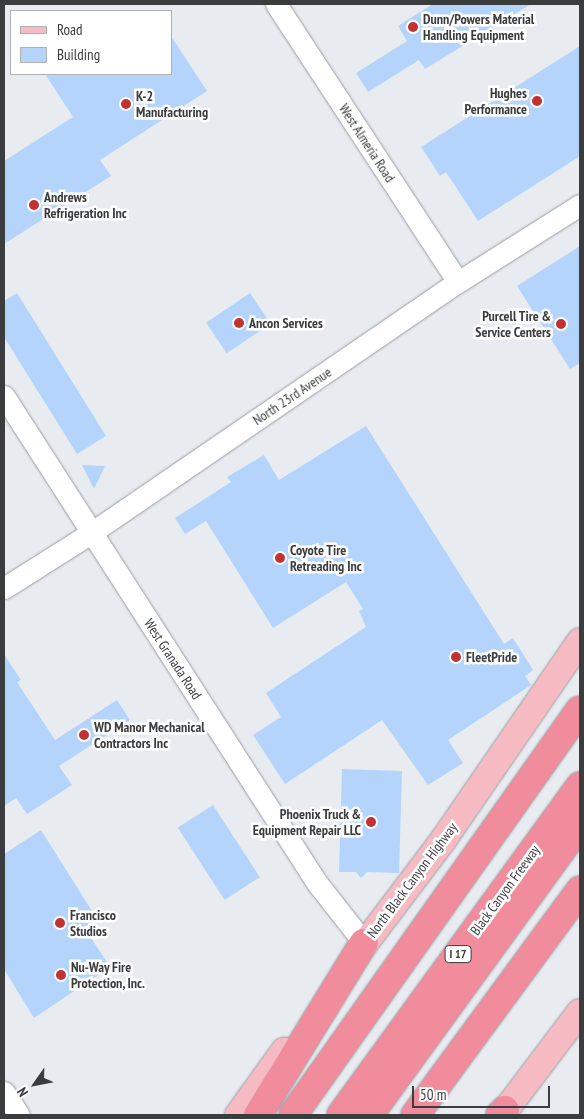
<!DOCTYPE html>
<html>
<head>
<meta charset="utf-8">
<style>
  body { margin:0 }
  #map { position:relative; width:584px; height:1119px; overflow:hidden; background:#e8ecf0; font-family:"PT Sans Narrow",sans-serif }
  div>[style] { position:absolute }
  [style*='--x'] { left:calc(var(--x)*1px); top:calc(var(--y)*1px); width:calc(var(--w)*1px); rotate:calc(var(--a)*1deg) }
  .building>* { inset:0; background:#b4d4fc; transform-origin:0 0 }
  .roads { filter:drop-shadow(0 0 1px #999da1) drop-shadow(0 0 1px #999da1) }
  .minor>* { height:21px; margin:-10.5px; padding:0 10.5px; transform-origin:10.5px; border-radius:10.5px; background:#fff }
  .major>* { height:26px; margin:-13px; padding:0 13px; transform-origin:13px; border-radius:13px; background:#f6bac3 }
  .highway>* { height:28px; margin:-14px; padding:0 14px; transform-origin:14px; border-radius:14px; background:#f08c9b }
  .dots>* { width:14px; height:14px; translate:-50% -50%; box-sizing:border-box; border:2px solid #fff; border-radius:50% }
  span { translate:-50% -50%; white-space:nowrap; text-align:center; line-height:1.15; -webkit-text-stroke:5px #fff; paint-order:stroke }
  .shield-label span { padding:1px 4px; background:#fff; border:1px solid; border-radius:4px; -webkit-text-stroke-width:0 }
  .shield-label { font-size:12px; color:#3b3c3e; font-weight:700 }
  .poi-label { font-size:14px; color:#3b3c3e; font-weight:700 }
  .left { translate:0 -50%; text-align:left }
  .right { translate:-100% -50%; text-align:right }
  .street-label { font-size:14px; color:#3b3c3e }
  .frame { position:absolute; inset:0; border:5px solid #3b3c3e; pointer-events:none }
  .legend { position:absolute; left:10px; top:10px; width:162px; height:65px; box-sizing:border-box; background:#fff; border:1px solid #b1b1b2; margin:0; padding:6px 9px; list-style:none; font-size:15px; color:#3b3c3e }
  .legend li { display:flex; align-items:center; gap:10px; height:25px }
  .legend b { width:25px; border:1px solid #b1b1b2 }
  .north { position:absolute; left:10px; top:1059px; width:50px; height:50px; -webkit-text-stroke:4px #fff; paint-order:stroke; rotate:237deg; font-size:14px; font-weight:700; line-height:20px; text-align:center; color:#3b3c3e }
  .north::after { content:''; display:block; margin:auto; width:18px; height:22px; background:#3b3c3e; clip-path:polygon(50% 0,100% 100%,50% 72%,0 100%) }
  .scale { position:absolute; left:412px; top:1086px; width:138px; height:22px; box-sizing:border-box; border:2px solid #3b3c3e; border-top:0; padding-left:6px; font-size:15px; line-height:18px; white-space:nowrap; color:#3b3c3e; -webkit-text-stroke:4px #fff; paint-order:stroke }
</style>
</head>
<body>
<div id="map">
  <div class="building">
    <i style="clip-path:polygon(433px 4px,531px 4px,425px 69px,419px 60px,368px 92px,356px 73px,407px 41px,398px 26px)"></i>
    <i style="clip-path:polygon(171px 36px,207px 91px,100px 160px,111px 176px,4px 244px,4px 161px,73px 117px,45px 74px,171px 74px)"></i>
    <i style="clip-path:polygon(580px 46px,580px 156px,478px 221px,446px 172px,440px 176px,421px 147px)"></i>
    <i style="clip-path:polygon(580px 246px,580px 363px,570px 369px,517px 286px)"></i>
    <i style="clip-path:polygon(17px 293px,106px 436px,77px 454px,4px 337px,4px 301px)"></i>
    <i style="left:250px;top:293px;width:37px;height:53px;rotate:56deg"></i>
    <i style="clip-path:polygon(366px 426px,504px 644px,513px 638px,533px 670px,525px 676px,531px 685px,448px 740px,463px 763px,428px 785px,382px 720px,285px 784px,253px 735px,281px 717px,266px 693px,366px 627px,359px 611px,363px 609px,346px 582px,273px 628px,206px 521px,185px 534px,175px 518px,231px 482px,227px 477px,264px 455px,279px 480px)"></i>
    <i style="clip-path:polygon(82px 465px,105px 466px,94px 489px)"></i>
    <i style="clip-path:polygon(4px 654px,21px 680px,17px 682px,55px 740px,117px 700px,130px 720px,59px 766px,72px 785px,27px 814px,16px 798px,4px 806px)"></i>
    <i style="clip-path:polygon(342px 769px,402px 771px,399px 873px,367px 872px,361px 878px,356px 872px,339px 872px)"></i>
    <i style="left:213px;top:805px;width:86px;height:42px;rotate:57deg"></i>
    <i style="clip-path:polygon(41px 830px,97px 919px,84px 927px,110px 967px,34px 1018px,4px 969px,4px 854px)"></i>
  </div>
  <div class="roads">
    <div class="minor">
      <i style="--x:276;--y:4;--w:332;--a:56.8"></i>
      <i style="--x:4;--y:396;--w:579;--a:57.27"></i>
      <i style="--x:317;--y:883;--w:76;--a:51.9"></i>
      <i style="--x:4;--y:588;--w:103;--a:-32.3"></i>
      <i style="--x:91;--y:533;--w:445;--a:-34.4"></i>
      <i style="--x:458;--y:282;--w:144;--a:-32.3"></i>
      <i style="--x:4;--y:1092;--w:27;--a:57"></i>
    </div>
    <div class="major">
      <i style="--x:351;--y:962;--w:154;--a:-52.9"></i>
      <i style="--x:444;--y:839;--w:240;--a:-55.5"></i>
      <i style="--x:238;--y:1115;--w:79;--a:-54.3"></i>
      <i style="--x:502;--y:1115;--w:129;--a:-52.9"></i>
    </div>
    <div class="highway">
      <i style="--x:258;--y:1115;--w:202;--a:-58.4"></i>
      <i style="--x:293;--y:1115;--w:496;--a:-54.7"></i>
      <i style="--x:341;--y:1115;--w:407;--a:-54"></i>
      <i style="--x:369;--y:1115;--w:359;--a:-54"></i>
      <i style="--x:415;--y:1115;--w:279;--a:-53.7"></i>
      <i style="--x:500;--y:1115;--w:7;--a:-45"></i>
    </div>
  </div>
  <div class="dots">
    <i style="left:413px;top:27px;background:#c13233"></i>
    <i style="left:537px;top:101px;background:#c13233"></i>
    <i style="left:126px;top:104px;background:#c13233"></i>
    <i style="left:34px;top:205px;background:#c13233"></i>
    <i style="left:239px;top:323px;background:#c13233"></i>
    <i style="left:561px;top:324px;background:#c13233"></i>
    <i style="left:280px;top:558px;background:#c13233"></i>
    <i style="left:456px;top:657px;background:#c13233"></i>
    <i style="left:84px;top:735px;background:#c13233"></i>
    <i style="left:371px;top:822px;background:#c13233"></i>
    <i style="left:60px;top:923px;background:#c13233"></i>
    <i style="left:61px;top:975px;background:#c13233"></i>
  </div>
  <div class="shield-label">
    <span style="left:458px;top:954px">I 17</span>
  </div>
  <div class="poi-label">
    <span class="left" style="left:423px;top:27px">Dunn/Powers Material<br>Handling Equipment</span>
    <span class="right" style="left:527px;top:101px">Hughes<br>Performance</span>
    <span class="left" style="left:136px;top:104px">K-2<br>Manufacturing</span>
    <span class="left" style="left:44px;top:205px">Andrews<br>Refrigeration Inc</span>
    <span class="right" style="left:551px;top:324px">Purcell Tire &amp;<br>Service Centers</span>
    <span class="left" style="left:249px;top:323px">Ancon Services</span>
    <span class="left" style="left:290px;top:558px">Coyote Tire<br>Retreading Inc</span>
    <span class="left" style="left:466px;top:657px">FleetPride</span>
    <span class="left" style="left:94px;top:735px">WD Manor Mechanical<br>Contractors Inc</span>
    <span class="right" style="left:361px;top:822px">Phoenix Truck &amp;<br>Equipment Repair LLC</span>
    <span class="left" style="left:70px;top:923px">Francisco<br>Studios</span>
    <span class="left" style="left:71px;top:975px">Nu-Way Fire<br>Protection, Inc.</span>
  </div>
  <div class="street-label">
    <span style="left:367px;top:143px;rotate:57deg">West Almeria Road</span>
    <span style="left:292px;top:396px;rotate:-34deg">North 23rd Avenue</span>
    <span style="left:173px;top:659px;rotate:57deg">West Granada Road</span>
    <span style="left:412px;top:880px;rotate:-53deg">North Black Canyon Highway</span>
    <span style="left:505px;top:890px;rotate:-54deg">Black Canyon Freeway</span>
  </div>
  <div class="frame"></div>
  <ul class="legend">
  <li><b style="height:6px;background:#f6bac3"></b>Road</li>
  <li><b style="height:14px;background:#b4d4fc"></b>Building</li>
  </ul>
  <div class="north">N</div>
  <div class="scale">50 m</div>
</div>
</body>
</html>
